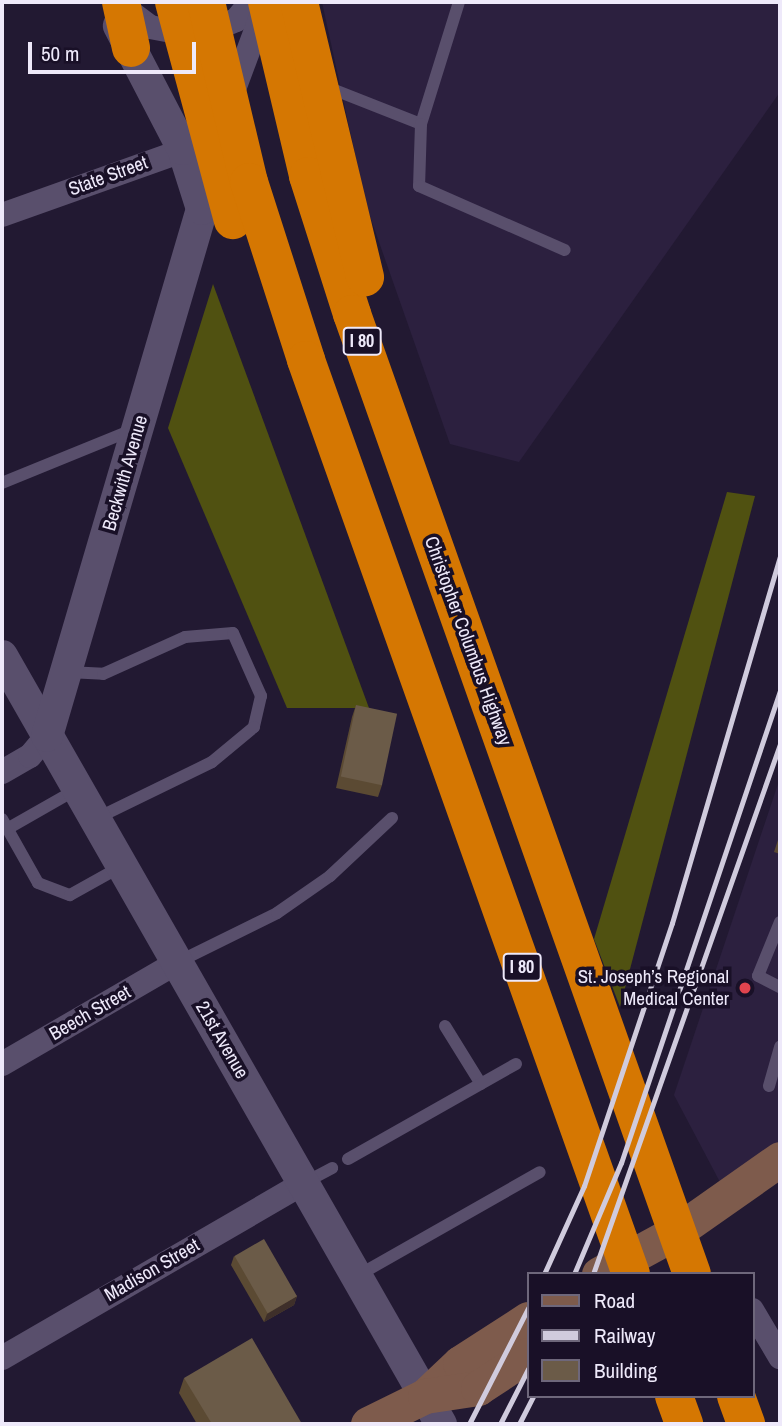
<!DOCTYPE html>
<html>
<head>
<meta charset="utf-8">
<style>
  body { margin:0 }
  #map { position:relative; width:782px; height:1426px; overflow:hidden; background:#221932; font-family:"Archivo Narrow",sans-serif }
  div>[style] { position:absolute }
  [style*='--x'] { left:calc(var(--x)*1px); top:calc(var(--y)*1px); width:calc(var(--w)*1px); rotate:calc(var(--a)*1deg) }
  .built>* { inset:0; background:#2c203f }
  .forest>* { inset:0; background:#505111 }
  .service>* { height:12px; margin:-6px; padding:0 6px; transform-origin:6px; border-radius:6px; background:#594f6c }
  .minor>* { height:24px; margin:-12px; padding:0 12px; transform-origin:12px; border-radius:12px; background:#594f6c }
  .tertiary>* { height:32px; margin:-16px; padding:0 16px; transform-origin:16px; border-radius:16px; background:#594f6c }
  .secondary>* { height:35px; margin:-17.5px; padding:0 17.5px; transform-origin:17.5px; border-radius:17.5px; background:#7e5b4c }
  .motorway>* { height:38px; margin:-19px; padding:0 19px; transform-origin:19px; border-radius:19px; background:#d57702 }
  .rail>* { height:5px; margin:-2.5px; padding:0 2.5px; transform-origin:2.5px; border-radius:2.5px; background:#d0cbdd }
  .wall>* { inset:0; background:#5b4a33 }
  .shaded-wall>* { inset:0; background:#3e2f2a }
  .building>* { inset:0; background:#6b5b48; transform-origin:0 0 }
  .dots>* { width:19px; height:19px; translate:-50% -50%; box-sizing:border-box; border:4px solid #191027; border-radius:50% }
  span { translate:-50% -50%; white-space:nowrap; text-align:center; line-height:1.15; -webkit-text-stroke:7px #191027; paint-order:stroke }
  .shield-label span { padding:2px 5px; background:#191027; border:2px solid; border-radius:5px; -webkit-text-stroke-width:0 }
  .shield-label { font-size:18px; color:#eee9fa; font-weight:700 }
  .street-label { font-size:19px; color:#eee9fa }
  .poi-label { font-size:19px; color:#eee9fa }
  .right { translate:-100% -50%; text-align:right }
  .frame { position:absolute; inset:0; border:4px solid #eee9fa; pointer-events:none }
  .legend { position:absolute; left:527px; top:1272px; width:228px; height:126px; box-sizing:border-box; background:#191027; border:2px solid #6e677b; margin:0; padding:9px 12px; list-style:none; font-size:21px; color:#eee9fa }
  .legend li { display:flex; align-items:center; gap:14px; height:35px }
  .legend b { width:35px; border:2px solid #6e677b }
  .scale { position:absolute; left:28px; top:42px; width:168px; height:32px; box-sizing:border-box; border:4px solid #eee9fa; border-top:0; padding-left:9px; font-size:21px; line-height:24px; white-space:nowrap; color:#eee9fa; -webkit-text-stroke:5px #191027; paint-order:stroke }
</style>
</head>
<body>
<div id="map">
  <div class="built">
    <i style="clip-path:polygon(322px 2px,780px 2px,780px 92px,519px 462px,450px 444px,366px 205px)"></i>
    <i style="clip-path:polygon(780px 778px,780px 1145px,721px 1184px,674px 1095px)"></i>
  </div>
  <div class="forest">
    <i style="clip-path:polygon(213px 284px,369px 708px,287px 708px,168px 428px)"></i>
    <i style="clip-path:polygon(727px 492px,755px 496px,620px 1007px,594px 939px)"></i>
  </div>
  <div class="service">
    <i style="--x:327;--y:87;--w:101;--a:21.5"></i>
    <i style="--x:421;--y:124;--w:128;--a:-72.7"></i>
    <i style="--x:421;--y:124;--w:62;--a:91.8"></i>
    <i style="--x:419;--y:186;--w:159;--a:23.7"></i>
    <i style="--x:2;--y:483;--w:143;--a:-22.2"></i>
    <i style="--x:68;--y:672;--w:35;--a:3"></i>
    <i style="--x:103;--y:674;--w:90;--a:-24.3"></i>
    <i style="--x:185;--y:637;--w:48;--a:-4.8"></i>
    <i style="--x:233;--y:633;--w:69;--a:66"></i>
    <i style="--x:261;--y:696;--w:32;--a:103"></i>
    <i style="--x:254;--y:727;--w:55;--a:140.2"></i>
    <i style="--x:212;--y:762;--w:128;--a:154"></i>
    <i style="--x:2;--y:819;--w:73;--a:60.6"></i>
    <i style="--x:38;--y:883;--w:34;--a:21"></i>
    <i style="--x:70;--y:895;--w:60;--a:-29.1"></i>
    <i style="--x:7;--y:829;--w:81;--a:-29.7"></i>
    <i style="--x:780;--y:922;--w:58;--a:112.2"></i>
    <i style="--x:758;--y:976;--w:25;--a:27"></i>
    <i style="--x:178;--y:962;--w:110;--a:-26.3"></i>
    <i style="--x:277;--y:913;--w:65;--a:-34.9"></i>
    <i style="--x:330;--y:876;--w:85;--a:-43.1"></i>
    <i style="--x:445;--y:1026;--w:68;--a:58.2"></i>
    <i style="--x:769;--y:1086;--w:41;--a:-74.2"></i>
    <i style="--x:348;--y:1159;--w:193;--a:-29.5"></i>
    <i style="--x:304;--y:1183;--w:32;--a:-28"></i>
    <i style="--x:357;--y:1276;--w:210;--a:-29.6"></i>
  </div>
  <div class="minor">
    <i style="--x:121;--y:5;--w:36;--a:37"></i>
    <i style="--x:150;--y:27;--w:49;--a:10.6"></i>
    <i style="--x:198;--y:36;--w:41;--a:-22.8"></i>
    <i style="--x:236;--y:20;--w:23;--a:-50"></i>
    <i style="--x:230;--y:100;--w:103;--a:-69.6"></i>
    <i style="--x:2;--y:215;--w:209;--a:-19.6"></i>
    <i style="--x:2;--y:772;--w:32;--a:-30"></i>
    <i style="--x:30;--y:756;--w:26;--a:-50"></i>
    <i style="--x:2;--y:1064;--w:203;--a:-30.1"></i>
    <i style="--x:752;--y:1310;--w:55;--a:59.2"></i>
    <i style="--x:2;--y:1358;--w:349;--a:-30.1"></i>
  </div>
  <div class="tertiary">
    <i style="--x:2;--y:656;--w:885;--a:60.25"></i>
    <i style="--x:47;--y:736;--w:549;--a:-73.61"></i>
    <i style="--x:202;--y:209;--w:63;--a:-107.6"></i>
    <i style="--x:183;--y:149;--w:139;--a:-117.5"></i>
  </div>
  <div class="secondary">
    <i style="--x:599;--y:1274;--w:88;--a:-28.6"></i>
    <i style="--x:676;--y:1232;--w:127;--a:-35.1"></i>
    <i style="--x:425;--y:1396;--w:48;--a:-43.3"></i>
    <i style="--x:460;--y:1363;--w:81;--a:-32.9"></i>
    <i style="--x:368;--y:1424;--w:64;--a:-26.2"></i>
    <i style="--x:425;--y:1396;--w:54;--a:-8.6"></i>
    <i style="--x:478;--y:1388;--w:60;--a:-33.4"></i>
  </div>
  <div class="motorway">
    <i style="--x:121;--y:2;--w:47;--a:77.7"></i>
    <i style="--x:174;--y:2;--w:226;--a:74.9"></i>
    <i style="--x:206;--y:2;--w:185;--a:76.6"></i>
    <i style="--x:249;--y:182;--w:187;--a:72.2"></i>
    <i style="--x:306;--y:360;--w:970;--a:70.43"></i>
    <i style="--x:267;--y:2;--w:179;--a:76.7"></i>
    <i style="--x:308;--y:176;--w:145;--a:72.3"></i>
    <i style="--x:352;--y:314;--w:1018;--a:70.5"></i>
    <i style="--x:299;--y:2;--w:283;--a:76.5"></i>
    <i style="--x:674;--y:1396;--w:30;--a:70"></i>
    <i style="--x:736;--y:1396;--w:30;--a:70"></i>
  </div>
  <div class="rail">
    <i style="--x:544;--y:1274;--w:97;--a:-65.6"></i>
    <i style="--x:584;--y:1186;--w:277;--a:-71.5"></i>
    <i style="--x:672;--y:923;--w:384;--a:-73.6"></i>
    <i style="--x:574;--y:1274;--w:121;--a:-67.1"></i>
    <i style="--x:621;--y:1163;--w:499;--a:-71.4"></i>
    <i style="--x:593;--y:1274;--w:562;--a:-70.57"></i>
    <i style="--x:469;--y:1424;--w:130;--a:-63"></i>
    <i style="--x:500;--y:1424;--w:62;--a:-63"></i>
    <i style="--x:519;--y:1424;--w:31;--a:-63"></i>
  </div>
  <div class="wall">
    <i style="clip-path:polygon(356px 705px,382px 785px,378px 797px,336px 788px,352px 717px)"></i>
    <i style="clip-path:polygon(780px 834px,780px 854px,774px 852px)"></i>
    <i style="clip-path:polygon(234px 1256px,297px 1296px,294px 1305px,264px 1322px,231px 1265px)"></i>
    <i style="clip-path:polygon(184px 1378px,302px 1424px,197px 1424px,179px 1393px)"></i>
  </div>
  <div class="shaded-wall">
    <i style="clip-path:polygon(297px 1296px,294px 1305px,264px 1322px,267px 1314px)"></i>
  </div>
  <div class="building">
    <i style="left:356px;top:705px;width:42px;height:73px;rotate:12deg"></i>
    <i style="left:264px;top:1239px;width:66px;height:34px;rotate:60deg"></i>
    <i style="clip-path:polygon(252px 1338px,302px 1424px,212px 1424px,184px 1378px)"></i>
  </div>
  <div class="dots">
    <i style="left:745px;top:988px;background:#e0444e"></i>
  </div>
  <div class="shield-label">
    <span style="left:362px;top:341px">I 80</span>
    <span style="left:522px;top:967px">I 80</span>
  </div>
  <div class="street-label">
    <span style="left:108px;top:176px;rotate:-20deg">State Street</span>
    <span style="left:125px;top:473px;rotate:-74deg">Beckwith Avenue</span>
    <span style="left:468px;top:641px;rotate:70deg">Christopher Columbus Highway</span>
    <span style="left:90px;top:1013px;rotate:-30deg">Beech Street</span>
    <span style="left:222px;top:1040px;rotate:60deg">21st Avenue</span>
    <span style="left:152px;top:1270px;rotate:-30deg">Madison Street</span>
  </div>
  <div class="poi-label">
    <span class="right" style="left:729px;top:988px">St. Joseph’s Regional<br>Medical Center</span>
  </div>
  <div class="frame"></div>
  <ul class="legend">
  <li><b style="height:9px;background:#7e5b4c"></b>Road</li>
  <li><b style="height:9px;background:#d0cbdd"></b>Railway</li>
  <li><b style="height:19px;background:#6b5b48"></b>Building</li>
  </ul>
  <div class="scale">50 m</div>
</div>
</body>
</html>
